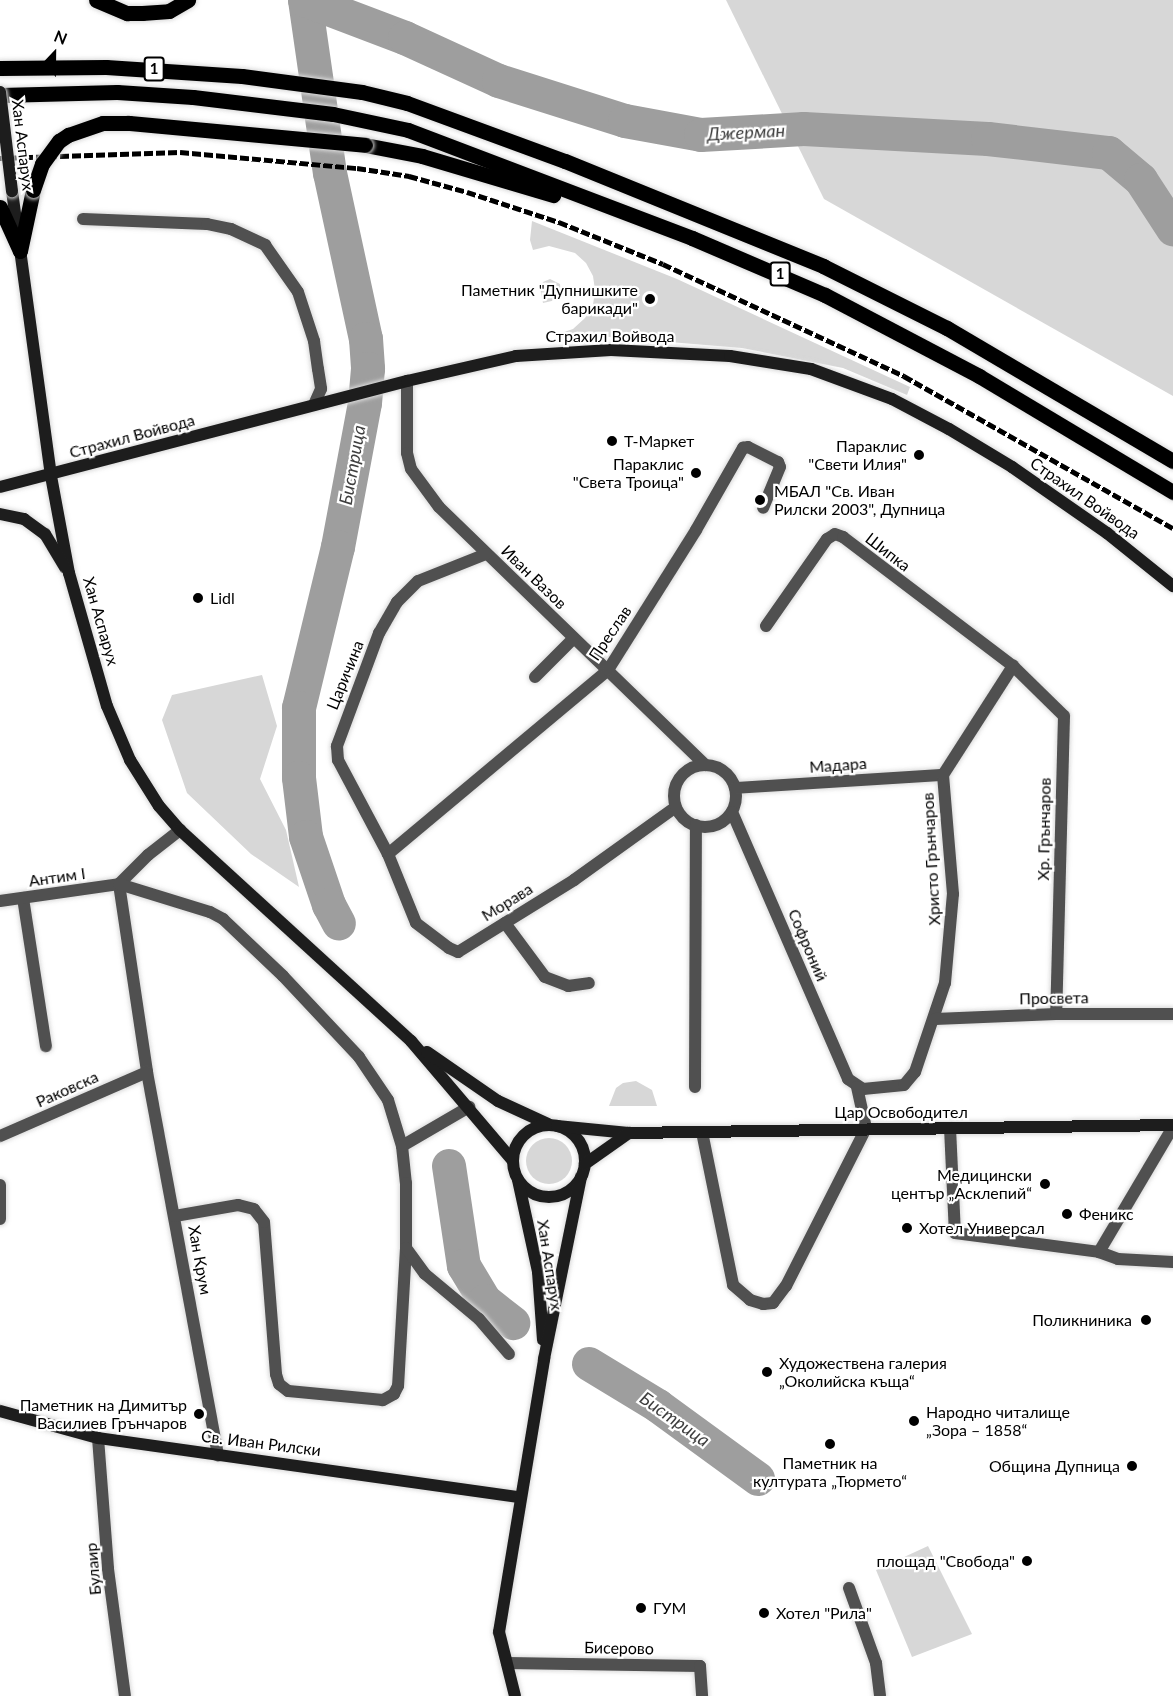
<!DOCTYPE html>
<html>
<head>
<meta charset="utf-8">
<style>
  body { margin:0 }
  #map { position:relative; width:1173px; height:1696px; overflow:hidden; background:#fff; font-family:Lato,sans-serif }
  div>[style] { position:absolute }
  [style*='--x'] { left:calc(var(--x)*1px); top:calc(var(--y)*1px); width:calc(var(--w)*1px); rotate:calc(var(--a)*1deg) }
  .green>* { inset:0; background:#d7d7d7 }
  .round { border-radius:50% }
  .river>* { height:34px; margin:-17px; padding:0 17px; transform-origin:17px; border-radius:17px; background:#9e9e9e }
  .roads { filter:drop-shadow(0 0 2px #dbdbdb) drop-shadow(0 0 2px #dbdbdb) }
  .street>* { height:12px; margin:-6px; padding:0 6px; transform-origin:6px; border-radius:6px; background:#505050 }
  .street>.ring { margin:-6px; padding:0; box-sizing:content-box; background:none; border:12px solid #505050; border-radius:50% }
  .secondary>* { height:12px; margin:-6px; padding:0 6px; transform-origin:6px; border-radius:6px; background:#1d1d1d }
  .secondary>.ring { margin:-6px; padding:0; box-sizing:content-box; background:none; border:12px solid #1d1d1d; border-radius:50% }
  .primary>* { height:15px; margin:-7.5px; padding:0 7.5px; transform-origin:7.5px; border-radius:7.5px; background:#000 }
  .rail>* { height:4.5px; margin-top:-2.25px; transform-origin:0; background:repeating-linear-gradient(90deg,#000 0 9px,transparent 0 12px) }
  .bridges { filter:drop-shadow(0 0 2px #dbdbdb) drop-shadow(0 0 2px #dbdbdb) }
  .secondary-bridge>* { height:12px; margin:-6px; padding:0 6px; transform-origin:6px; border-radius:6px; background:#1d1d1d }
  .primary-bridge>* { height:15px; margin:-7.5px; padding:0 7.5px; transform-origin:7.5px; border-radius:7.5px; background:#000 }
  .dots>* { width:16px; height:16px; translate:-50% -50%; box-sizing:border-box; border:3px solid #fff; border-radius:50% }
  span { translate:-50% -50%; white-space:nowrap; text-align:center; line-height:1.15; -webkit-text-stroke:4.5px #fff; paint-order:stroke }
  .shield-label span { padding:2px 4px; background:#fff; border:2px solid; border-radius:4px; -webkit-text-stroke-width:0 }
  .shield-label { font-size:15px; color:#000; font-weight:700 }
  .street-label { font-size:16px; color:#000 }
  .poi-label { font-size:16px; color:#000 }
  .right { translate:-100% -50%; text-align:right }
  .left { translate:0 -50%; text-align:left }
  .water-label { font-size:18px; color:#3f3f3f; font-style:italic }
  .north { position:absolute; left:24px; top:24px; width:60px; height:60px; -webkit-text-stroke:4px #fff; paint-order:stroke; rotate:22deg; font-size:16px; font-weight:700; line-height:24px; text-align:center; color:#000 }
  .north::after { content:''; display:block; margin:auto; width:21px; height:27px; background:#000; clip-path:polygon(50% 0,100% 100%,50% 72%,0 100%) }
</style>
</head>
<body>
<div id="map">
  <div class="green">
    <i style="clip-path:polygon(726px 0,1173px 0,1173px 396px,824px 199px)"></i>
    <i style="clip-path:polygon(532px 221px,677px 279px,910px 387px,907px 395px,843px 368px,742px 348px,561px 333px,573px 329px,585px 318px,593px 305px,595px 290px,593px 276px,586px 263px,575px 253px,549px 246px,533px 250px,530px 240px)"></i>
    <i style="clip-path:polygon(550px 279px,560px 284px,561px 294px,556px 300px,543px 303px,540px 288px,543px 282px)"></i>
    <i style="clip-path:polygon(262px 675px,277px 726px,260px 779px,286px 830px,299px 887px,251px 854px,187px 793px,162px 720px,172px 695px)"></i>
    <i style="clip-path:polygon(636px 1081px,652px 1090px,657px 1106px,609px 1106px,616px 1088px,623px 1083px)"></i>
    <i class="round" style="left:526px;top:1138px;width:46px;height:46px"></i>
    <i style="clip-path:polygon(928px 1546px,972px 1634px,912px 1657px,876px 1570px)"></i>
  </div>
  <div class="river">
    <i style="--x:305;--y:0;--w:175;--a:81.8"></i>
    <i style="--x:330;--y:173;--w:170;--a:77.8"></i>
    <i style="--x:366;--y:339;--w:30;--a:86"></i>
    <i style="--x:368;--y:369;--w:34;--a:95"></i>
    <i style="--x:365;--y:403;--w:147;--a:100.6"></i>
    <i style="--x:338;--y:547;--w:166;--a:103.6"></i>
    <i style="--x:299;--y:708;--w:70;--a:90"></i>
    <i style="--x:299;--y:778;--w:59;--a:83.2"></i>
    <i style="--x:306;--y:837;--w:72;--a:71.3"></i>
    <i style="--x:329;--y:905;--w:21;--a:62"></i>
    <i style="--x:305;--y:0;--w:107;--a:20.8"></i>
    <i style="--x:405;--y:38;--w:103;--a:24.6"></i>
    <i style="--x:499;--y:81;--w:132;--a:17.6"></i>
    <i style="--x:625;--y:121;--w:77;--a:10.4"></i>
    <i style="--x:701;--y:135;--w:103;--a:-3.3"></i>
    <i style="--x:804;--y:129;--w:184;--a:3.1"></i>
    <i style="--x:988;--y:139;--w:122;--a:6.6"></i>
    <i style="--x:1109;--y:153;--w:42;--a:40.2"></i>
    <i style="--x:1141;--y:180;--w:59;--a:56.9"></i>
    <i style="--x:449;--y:1166;--w:101;--a:81.5"></i>
    <i style="--x:464;--y:1266;--w:41;--a:59"></i>
    <i style="--x:485;--y:1301;--w:36;--a:38"></i>
    <i style="--x:589;--y:1364;--w:81;--a:31.3"></i>
    <i style="--x:658;--y:1406;--w:124;--a:36.1"></i>
  </div>
  <div class="roads">
    <div class="street">
      <i style="--x:83;--y:219;--w:124;--a:2.3"></i>
      <i style="--x:207;--y:224;--w:25;--a:12"></i>
      <i style="--x:231;--y:229;--w:38;--a:25"></i>
      <i style="--x:265;--y:245;--w:57;--a:54.9"></i>
      <i style="--x:298;--y:292;--w:52;--a:71.9"></i>
      <i style="--x:314;--y:341;--w:28;--a:82"></i>
      <i style="--x:318;--y:369;--w:20;--a:81"></i>
      <i style="--x:321;--y:389;--w:17;--a:114"></i>
      <i style="--x:407;--y:381;--w:72;--a:90"></i>
      <i style="--x:407;--y:453;--w:16;--a:76"></i>
      <i style="--x:411;--y:469;--w:47;--a:53.6"></i>
      <i style="--x:439;--y:507;--w:371;--a:44.1"></i>
      <i style="--x:486;--y:554;--w:73;--a:158.3"></i>
      <i style="--x:418;--y:581;--w:30;--a:135"></i>
      <i style="--x:397;--y:602;--w:36;--a:120"></i>
      <i style="--x:379;--y:633;--w:121;--a:110.4"></i>
      <i style="--x:337;--y:746;--w:14;--a:86"></i>
      <i style="--x:338;--y:760;--w:106;--a:62"></i>
      <i style="--x:388;--y:854;--w:74;--a:67.9"></i>
      <i style="--x:416;--y:923;--w:41;--a:37.1"></i>
      <i style="--x:449;--y:948;--w:10;--a:24"></i>
      <i style="--x:458;--y:952;--w:137;--a:-31.8"></i>
      <i style="--x:574;--y:880;--w:125;--a:-35.6"></i>
      <i style="--x:766;--y:626;--w:106;--a:-55"></i>
      <i style="--x:827;--y:539;--w:9;--a:-32"></i>
      <i style="--x:835;--y:534;--w:9;--a:21"></i>
      <i style="--x:843;--y:537;--w:213;--a:37.2"></i>
      <i style="--x:1013;--y:666;--w:71;--a:44.4"></i>
      <i style="--x:1064;--y:716;--w:298;--a:91.5"></i>
      <i style="--x:535;--y:677;--w:54;--a:-45"></i>
      <i class="ring" style="left:674px;top:765px;width:50px;height:50px"></i>
      <i style="--x:735;--y:788;--w:208;--a:-3.6"></i>
      <i style="--x:732;--y:812;--w:291;--a:66.5"></i>
      <i style="--x:848;--y:1079;--w:18;--a:34"></i>
      <i style="--x:863;--y:1089;--w:41;--a:-5.6"></i>
      <i style="--x:904;--y:1085;--w:17;--a:-50"></i>
      <i style="--x:915;--y:1072;--w:94;--a:-71.4"></i>
      <i style="--x:945;--y:983;--w:89;--a:-84.9"></i>
      <i style="--x:953;--y:894;--w:119;--a:-94.8"></i>
      <i style="--x:943;--y:775;--w:130;--a:-57.3"></i>
      <i style="--x:388;--y:854;--w:287;--a:-39.9"></i>
      <i style="--x:608;--y:670;--w:165;--a:-57.8"></i>
      <i style="--x:696;--y:530;--w:95;--a:-60.2"></i>
      <i style="--x:743;--y:448;--w:5;--a:-11"></i>
      <i style="--x:748;--y:447;--w:34;--a:27"></i>
      <i style="--x:778;--y:462;--w:5;--a:68"></i>
      <i style="--x:780;--y:467;--w:44;--a:112.5"></i>
      <i style="--x:119;--y:884;--w:190;--a:81.5"></i>
      <i style="--x:147;--y:1072;--w:390;--a:79.5"></i>
      <i style="--x:119;--y:884;--w:41;--a:-45"></i>
      <i style="--x:148;--y:855;--w:41;--a:-38"></i>
      <i style="--x:23;--y:898;--w:150;--a:81.2"></i>
      <i style="--x:0;--y:901;--w:120;--a:-8.1"></i>
      <i style="--x:119;--y:884;--w:95;--a:17.1"></i>
      <i style="--x:210;--y:912;--w:15;--a:28"></i>
      <i style="--x:223;--y:919;--w:83;--a:43.5"></i>
      <i style="--x:283;--y:976;--w:111;--a:46.8"></i>
      <i style="--x:359;--y:1057;--w:52;--a:56"></i>
      <i style="--x:388;--y:1100;--w:48;--a:73.1"></i>
      <i style="--x:402;--y:1146;--w:37;--a:84"></i>
      <i style="--x:406;--y:1183;--w:65;--a:90"></i>
      <i style="--x:406;--y:1248;--w:138;--a:93.3"></i>
      <i style="--x:398;--y:1386;--w:9;--a:117"></i>
      <i style="--x:394;--y:1394;--w:13;--a:151"></i>
      <i style="--x:383;--y:1400;--w:95;--a:-174.6"></i>
      <i style="--x:288;--y:1391;--w:11;--a:-142"></i>
      <i style="--x:279;--y:1384;--w:10;--a:-107"></i>
      <i style="--x:276;--y:1374;--w:152;--a:-94.5"></i>
      <i style="--x:264;--y:1222;--w:16;--a:-128"></i>
      <i style="--x:254;--y:1209;--w:16;--a:-166"></i>
      <i style="--x:238;--y:1205;--w:64;--a:170.1"></i>
      <i style="--x:505;--y:923;--w:67;--a:53.5"></i>
      <i style="--x:545;--y:977;--w:25;--a:21"></i>
      <i style="--x:568;--y:986;--w:21;--a:-8"></i>
      <i style="--x:935;--y:1019;--w:121;--a:-2.4"></i>
      <i style="--x:1056;--y:1014;--w:117;--a:0"></i>
      <i style="--x:695;--y:1087;--w:262;--a:-89.8"></i>
      <i style="--x:950;--y:1128;--w:105;--a:87.3"></i>
      <i style="--x:955;--y:1233;--w:145;--a:7.5"></i>
      <i style="--x:1099;--y:1252;--w:20;--a:20"></i>
      <i style="--x:1118;--y:1259;--w:55;--a:3.1"></i>
      <i style="--x:702;--y:1132;--w:156;--a:78.5"></i>
      <i style="--x:733;--y:1285;--w:23;--a:41"></i>
      <i style="--x:750;--y:1300;--w:14;--a:17"></i>
      <i style="--x:763;--y:1304;--w:10;--a:-6"></i>
      <i style="--x:773;--y:1303;--w:21;--a:-53"></i>
      <i style="--x:786;--y:1286;--w:177;--a:-63.1"></i>
      <i style="--x:866;--y:1128;--w:42;--a:-102.4"></i>
      <i style="--x:0;--y:1136;--w:160;--a:-23.5"></i>
      <i style="--x:402;--y:1146;--w:78;--a:-30.2"></i>
      <i style="--x:0;--y:1185;--w:34;--a:90"></i>
      <i style="--x:406;--y:1248;--w:32;--a:54"></i>
      <i style="--x:425;--y:1274;--w:70;--a:39.8"></i>
      <i style="--x:479;--y:1319;--w:46;--a:49.4"></i>
      <i style="--x:1099;--y:1252;--w:145;--a:-59.4"></i>
      <i style="--x:98;--y:1438;--w:131;--a:85.6"></i>
      <i style="--x:108;--y:1569;--w:128;--a:82.4"></i>
      <i style="--x:849;--y:1588;--w:80;--a:70.2"></i>
      <i style="--x:876;--y:1663;--w:33;--a:83"></i>
      <i style="--x:507;--y:1663;--w:193;--a:0.9"></i>
      <i style="--x:700;--y:1666;--w:30;--a:86"></i>
    </div>
    <div class="secondary">
      <i style="--x:12;--y:191;--w:288;--a:82.2"></i>
      <i style="--x:51;--y:476;--w:99;--a:79.5"></i>
      <i style="--x:69;--y:573;--w:138;--a:74.1"></i>
      <i style="--x:107;--y:706;--w:59;--a:66.9"></i>
      <i style="--x:130;--y:760;--w:54;--a:57.8"></i>
      <i style="--x:159;--y:806;--w:32;--a:49"></i>
      <i style="--x:180;--y:830;--w:313;--a:42.4"></i>
      <i style="--x:411;--y:1041;--w:157;--a:49.6"></i>
      <i style="--x:0;--y:487;--w:421;--a:-14.6"></i>
      <i style="--x:407;--y:381;--w:112;--a:-12.9"></i>
      <i style="--x:516;--y:356;--w:95;--a:-3.6"></i>
      <i style="--x:611;--y:350;--w:119;--a:2.9"></i>
      <i style="--x:730;--y:356;--w:82;--a:9.1"></i>
      <i style="--x:811;--y:369;--w:86;--a:20.3"></i>
      <i style="--x:892;--y:399;--w:64;--a:27.8"></i>
      <i style="--x:949;--y:429;--w:74;--a:31.1"></i>
      <i style="--x:1012;--y:467;--w:116;--a:34.8"></i>
      <i style="--x:1107;--y:533;--w:85;--a:38.8"></i>
      <i style="--x:0;--y:514;--w:25;--a:12"></i>
      <i style="--x:24;--y:519;--w:26;--a:36"></i>
      <i style="--x:45;--y:534;--w:39;--a:59"></i>
      <i style="--x:427;--y:1052;--w:86;--a:34.6"></i>
      <i style="--x:498;--y:1101;--w:55;--a:24.7"></i>
      <i class="ring" style="left:513px;top:1125px;width:60px;height:60px"></i>
      <i style="--x:557;--y:1126;--w:72;--a:5.6"></i>
      <i style="--x:629;--y:1133;--w:544;--a:-0.84"></i>
      <i style="--x:585;--y:1164;--w:54;--a:-35.2"></i>
      <i style="--x:518;--y:1180;--w:94;--a:77.7"></i>
      <i style="--x:538;--y:1272;--w:68;--a:85.8"></i>
      <i style="--x:0;--y:1411;--w:102;--a:15.4"></i>
      <i style="--x:98;--y:1438;--w:426;--a:8"></i>
      <i style="--x:515;--y:1696;--w:66;--a:-104"></i>
      <i style="--x:499;--y:1632;--w:277;--a:-80.6"></i>
      <i style="--x:544;--y:1359;--w:186;--a:-78.5"></i>
    </div>
    <div class="primary">
      <i style="--x:96;--y:0;--w:34;--a:23"></i>
      <i style="--x:127;--y:13;--w:15;--a:0"></i>
      <i style="--x:142;--y:13;--w:27;--a:-4"></i>
      <i style="--x:169;--y:11;--w:22;--a:-30"></i>
      <i style="--x:0;--y:68;--w:106;--a:-0.5"></i>
      <i style="--x:106;--y:67;--w:136;--a:3.8"></i>
      <i style="--x:242;--y:76;--w:121;--a:7.6"></i>
      <i style="--x:362;--y:92;--w:46;--a:13.7"></i>
      <i style="--x:407;--y:103;--w:168;--a:20.2"></i>
      <i style="--x:565;--y:161;--w:279;--a:22.1"></i>
      <i style="--x:823;--y:266;--w:139;--a:26.6"></i>
      <i style="--x:947;--y:328;--w:262;--a:30.5"></i>
      <i style="--x:0;--y:95;--w:117;--a:-1.5"></i>
      <i style="--x:117;--y:92;--w:76;--a:3.8"></i>
      <i style="--x:193;--y:97;--w:141;--a:6.9"></i>
      <i style="--x:333;--y:114;--w:77;--a:12"></i>
      <i style="--x:408;--y:130;--w:304;--a:20.8"></i>
      <i style="--x:692;--y:238;--w:145;--a:23.2"></i>
      <i style="--x:825;--y:295;--w:174;--a:27.7"></i>
      <i style="--x:979;--y:376;--w:226;--a:30.9"></i>
      <i style="--x:365;--y:145;--w:58;--a:10.9"></i>
      <i style="--x:422;--y:156;--w:137;--a:16.6"></i>
      <i style="--x:0;--y:207;--w:48;--a:65.6"></i>
      <i style="--x:20;--y:251;--w:62;--a:-78"></i>
    </div>
  </div>
  <div class="rail">
    <i style="--x:0;--y:158;--w:180;--a:-1.9"></i>
    <i style="--x:180;--y:152;--w:178;--a:5.2"></i>
    <i style="--x:357;--y:168;--w:53;--a:8.7"></i>
    <i style="--x:409;--y:176;--w:60;--a:15.4"></i>
    <i style="--x:467;--y:192;--w:97;--a:18.1"></i>
    <i style="--x:559;--y:222;--w:112;--a:22"></i>
    <i style="--x:663;--y:264;--w:266;--a:24.9"></i>
    <i style="--x:904;--y:376;--w:309;--a:29.5"></i>
  </div>
  <div class="bridges">
    <div class="secondary-bridge">
      <i style="--x:0;--y:92;--w:100;--a:83.1"></i>
    </div>
    <div class="primary-bridge">
      <i style="--x:33;--y:190;--w:28;--a:-71"></i>
      <i style="--x:42;--y:164;--w:29;--a:-54"></i>
      <i style="--x:59;--y:141;--w:11;--a:-34"></i>
      <i style="--x:68;--y:135;--w:37;--a:-19"></i>
      <i style="--x:103;--y:123;--w:26;--a:0"></i>
      <i style="--x:129;--y:123;--w:237;--a:5.3"></i>
    </div>
  </div>
  <div class="dots">
    <i style="left:650px;top:299px;background:#000"></i>
    <i style="left:612px;top:441px;background:#000"></i>
    <i style="left:919px;top:455px;background:#000"></i>
    <i style="left:696px;top:473px;background:#000"></i>
    <i style="left:760px;top:500px;background:#000"></i>
    <i style="left:198px;top:598px;background:#000"></i>
    <i style="left:1045px;top:1184px;background:#000"></i>
    <i style="left:1067px;top:1214px;background:#000"></i>
    <i style="left:907px;top:1228px;background:#000"></i>
    <i style="left:1146px;top:1320px;background:#000"></i>
    <i style="left:767px;top:1372px;background:#000"></i>
    <i style="left:199px;top:1414px;background:#000"></i>
    <i style="left:914px;top:1421px;background:#000"></i>
    <i style="left:830px;top:1444px;background:#000"></i>
    <i style="left:1132px;top:1466px;background:#000"></i>
    <i style="left:1027px;top:1561px;background:#000"></i>
    <i style="left:641px;top:1608px;background:#000"></i>
    <i style="left:764px;top:1613px;background:#000"></i>
  </div>
  <div class="shield-label">
    <span style="left:154px;top:69px">1</span>
    <span style="left:780px;top:274px">1</span>
  </div>
  <div class="street-label">
    <span style="left:23px;top:145px;rotate:83deg">Хан Аспарух</span>
    <span style="left:610px;top:336px">Страхил Войвода</span>
    <span style="left:132px;top:436px;rotate:-15deg">Страхил Войвода</span>
    <span style="left:1085px;top:498px;rotate:35deg">Страхил Войвода</span>
    <span style="left:888px;top:552px;rotate:38deg">Шипка</span>
    <span style="left:534px;top:577px;rotate:44deg">Иван Вазов</span>
    <span style="left:101px;top:621px;rotate:74deg">Хан Аспарух</span>
    <span style="left:610px;top:633px;rotate:-56deg">Преслав</span>
    <span style="left:345px;top:675px;rotate:-68deg">Царичина</span>
    <span style="left:838px;top:765px;rotate:-4deg">Мадара</span>
    <span style="left:1044px;top:829px;rotate:-89deg">Хр. Грънчаров</span>
    <span style="left:931px;top:859px;rotate:-93deg">Христо Грънчаров</span>
    <span style="left:57px;top:877px;rotate:-8deg">Антим I</span>
    <span style="left:507px;top:902px;rotate:-32deg">Морава</span>
    <span style="left:808px;top:945px;rotate:67deg">Софроний</span>
    <span style="left:1054px;top:998px;rotate:-1deg">Просвета</span>
    <span style="left:67px;top:1089px;rotate:-24deg">Раковска</span>
    <span style="left:901px;top:1112px">Цар Освободител</span>
    <span style="left:200px;top:1260px;rotate:80deg">Хан Крум</span>
    <span style="left:550px;top:1265px;rotate:81deg">Хан Аспарух</span>
    <span style="left:261px;top:1443px;rotate:7deg">Св. Иван Рилски</span>
    <span style="left:93px;top:1569px;rotate:-95deg">Булаир</span>
    <span style="left:619px;top:1648px;rotate:1deg">Бисерово</span>
  </div>
  <div class="poi-label">
    <span class="right" style="left:638px;top:299px">Паметник "Дупнишките<br>барикади"</span>
    <span class="left" style="left:624px;top:441px">Т-Маркет</span>
    <span class="right" style="left:907px;top:455px">Параклис<br>"Свети Илия"</span>
    <span class="right" style="left:684px;top:473px">Параклис<br>"Света Троица"</span>
    <span class="left" style="left:774px;top:500px">МБАЛ "Св. Иван<br>Рилски 2003", Дупница</span>
    <span class="left" style="left:210px;top:598px">Lidl</span>
    <span class="right" style="left:1032px;top:1184px">Медицински<br>център „Асклепий“</span>
    <span class="left" style="left:1079px;top:1214px">Феникс</span>
    <span class="left" style="left:919px;top:1228px">Хотел Универсал</span>
    <span class="right" style="left:1132px;top:1320px">Поликниника</span>
    <span class="left" style="left:779px;top:1372px">Художествена галерия<br>„Околийска къща“</span>
    <span class="right" style="left:187px;top:1414px">Паметник на Димитър<br>Василиев Грънчаров</span>
    <span class="left" style="left:926px;top:1421px">Народно читалище<br>„Зора – 1858“</span>
    <span style="left:830px;top:1472px">Паметник на<br>културата „Тюрмето“</span>
    <span class="right" style="left:1120px;top:1466px">Община Дупница</span>
    <span class="right" style="left:1015px;top:1561px">площад "Свобода"</span>
    <span class="left" style="left:653px;top:1608px">ГУМ</span>
    <span class="left" style="left:776px;top:1613px">Хотел "Рила"</span>
  </div>
  <div class="water-label">
    <span style="left:746px;top:132px;rotate:-3deg">Джерман</span>
    <span style="left:352px;top:465px;rotate:-80deg">Бистрица</span>
    <span style="left:675px;top:1419px;rotate:35deg">Бистрица</span>
  </div>
  <div class="north">N</div>
</div>
</body>
</html>
